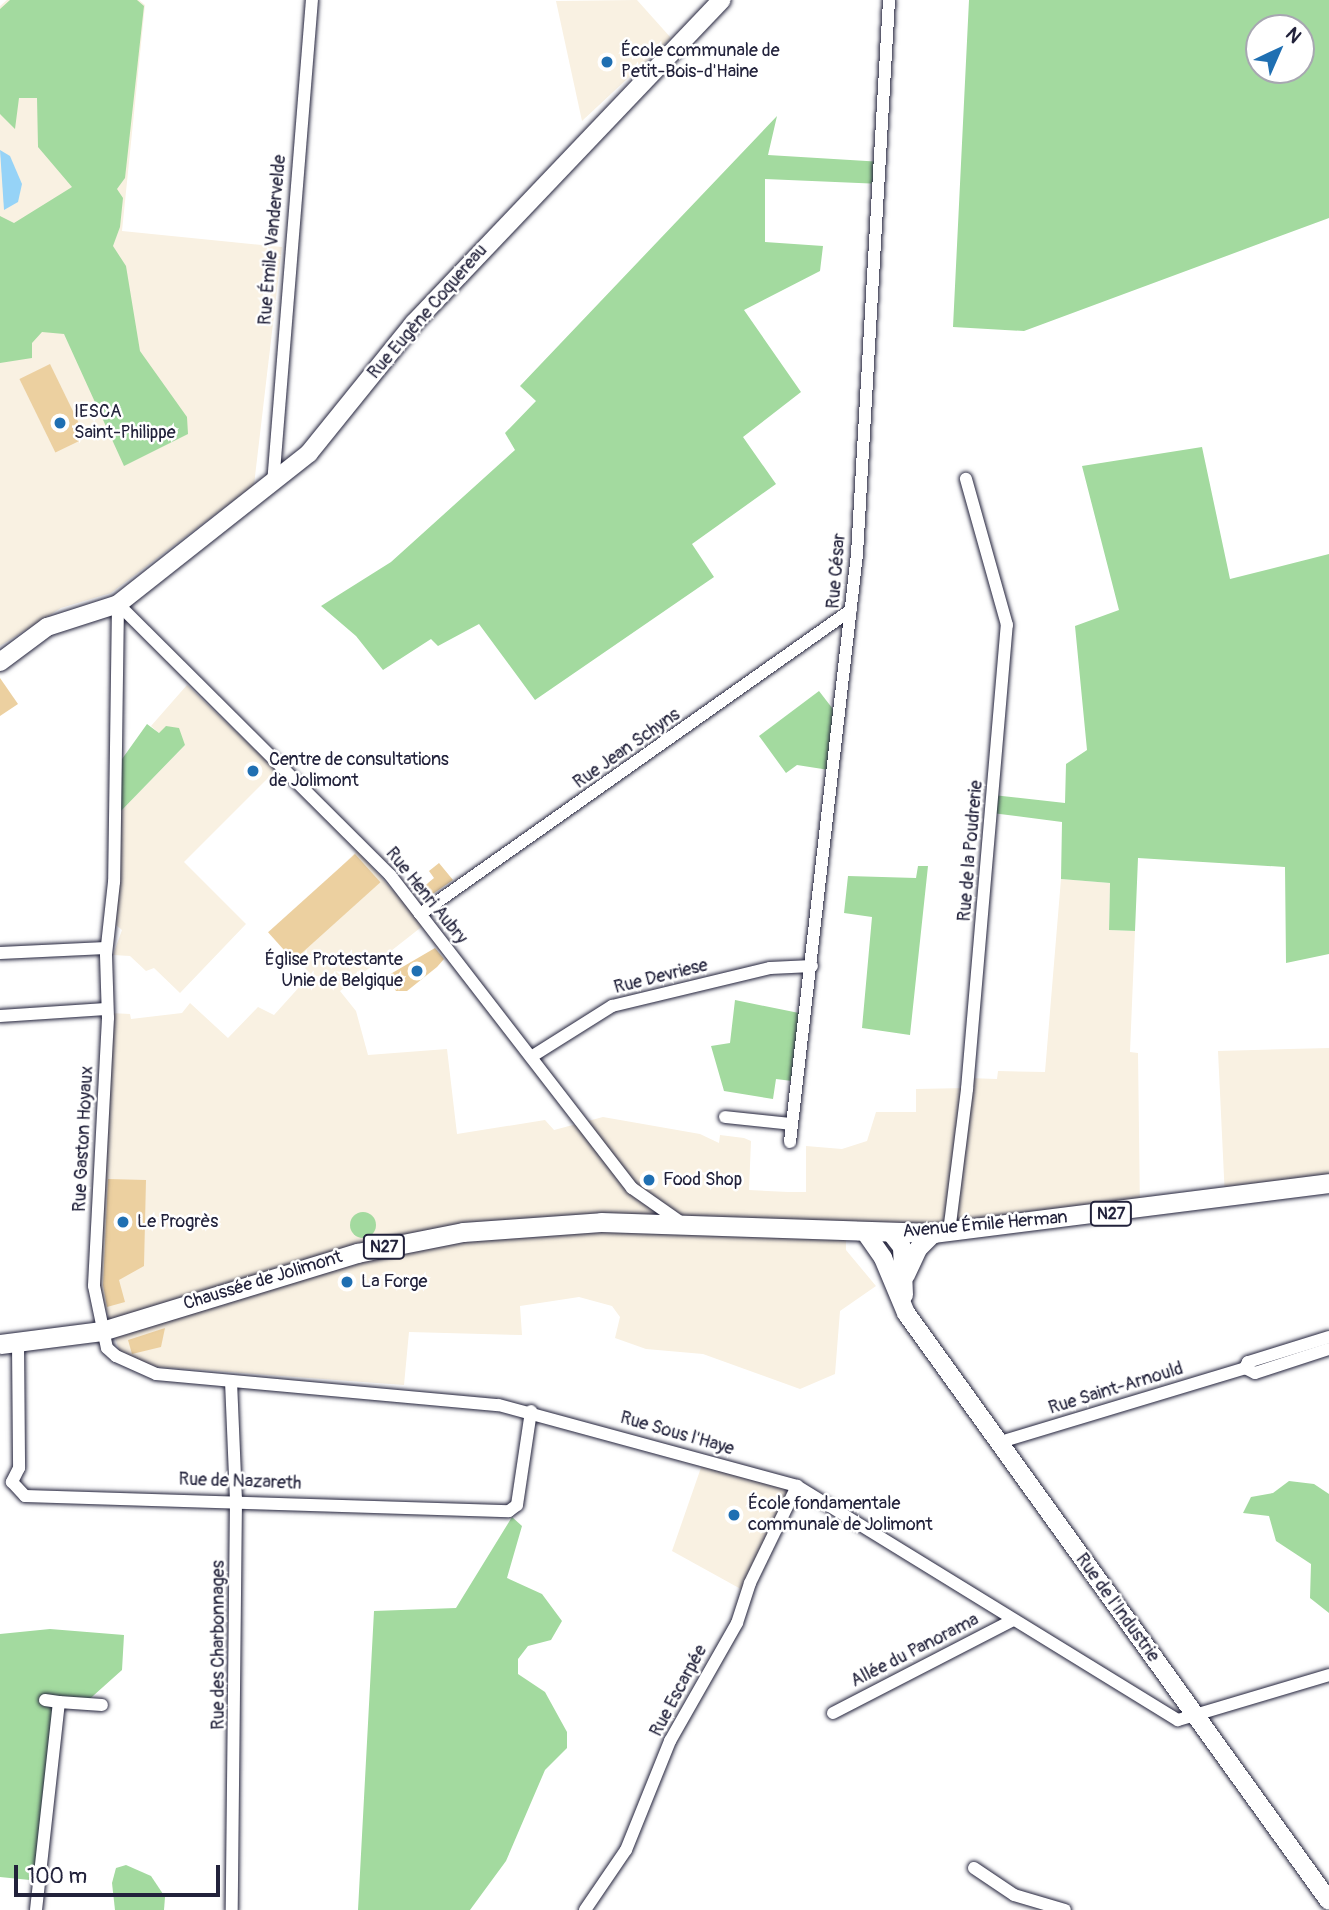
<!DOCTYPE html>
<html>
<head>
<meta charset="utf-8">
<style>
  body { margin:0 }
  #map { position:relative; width:1329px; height:1910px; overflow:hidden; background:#fff; font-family:Pangolin,sans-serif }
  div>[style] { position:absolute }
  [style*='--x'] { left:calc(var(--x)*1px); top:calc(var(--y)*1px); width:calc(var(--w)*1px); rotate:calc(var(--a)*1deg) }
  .built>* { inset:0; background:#f9f1e2 }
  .green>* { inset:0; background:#a3da9f }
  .round { border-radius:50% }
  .water>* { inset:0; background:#96d3f7 }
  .building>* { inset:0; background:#ecd0a0; transform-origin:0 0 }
  .roads { filter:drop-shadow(0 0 2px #22223b) drop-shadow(0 0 2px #22223b) }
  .street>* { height:12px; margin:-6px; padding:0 6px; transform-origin:6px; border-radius:6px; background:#fff }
  .secondary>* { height:18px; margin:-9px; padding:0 9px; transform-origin:9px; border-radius:9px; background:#fff }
  .primary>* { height:19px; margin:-9.5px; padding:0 9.5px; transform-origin:9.5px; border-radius:9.5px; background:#fff }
  .dots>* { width:19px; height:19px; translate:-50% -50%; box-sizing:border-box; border:4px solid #fff; border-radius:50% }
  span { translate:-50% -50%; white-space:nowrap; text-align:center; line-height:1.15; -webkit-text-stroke:5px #fff; paint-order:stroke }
  .shield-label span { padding:2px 5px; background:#fff; border:2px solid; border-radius:5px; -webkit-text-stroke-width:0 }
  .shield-label { font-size:16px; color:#22223b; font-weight:700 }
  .poi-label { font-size:18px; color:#22223b }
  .left { translate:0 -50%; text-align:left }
  .right { translate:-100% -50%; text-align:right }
  .street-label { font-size:18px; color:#22223b }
  .north { position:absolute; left:1245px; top:14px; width:70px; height:70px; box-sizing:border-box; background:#fff; border:2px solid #a7a7b1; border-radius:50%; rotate:44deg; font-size:19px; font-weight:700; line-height:28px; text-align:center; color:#22223b }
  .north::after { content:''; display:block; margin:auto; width:24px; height:32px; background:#1f6fb2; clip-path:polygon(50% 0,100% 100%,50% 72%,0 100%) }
  .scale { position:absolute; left:14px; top:1865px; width:206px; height:32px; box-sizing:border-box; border:4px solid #22223b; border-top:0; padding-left:9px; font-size:21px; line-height:24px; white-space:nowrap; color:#22223b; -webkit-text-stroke:5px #fff; paint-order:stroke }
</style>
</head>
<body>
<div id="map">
  <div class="built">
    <i style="clip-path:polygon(7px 0,139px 0,145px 5px,122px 231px,282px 247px,254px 485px,111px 593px,61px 608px,0 646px,0 6px)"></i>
    <i style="clip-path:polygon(637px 0,671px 38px,582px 121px,556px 1px)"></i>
    <i style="clip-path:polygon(187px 685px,276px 770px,184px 862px,246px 924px,180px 993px,154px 968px,146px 971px,130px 956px,113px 955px,122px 930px,116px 925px,119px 813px,185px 745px,173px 727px,159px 733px,151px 726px)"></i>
    <i style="clip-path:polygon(357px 851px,424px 925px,340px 991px,356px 1011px,368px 1055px,447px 1049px,457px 1134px,545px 1120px,554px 1130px,603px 1117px,700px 1134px,719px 1143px,720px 1135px,744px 1138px,751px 1141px,749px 1190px,788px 1192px,806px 1192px,806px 1146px,842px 1149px,867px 1141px,876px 1112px,916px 1112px,916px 1089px,967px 1088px,968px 1078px,997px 1079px,998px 1071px,1045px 1072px,1061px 879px,1110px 883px,1109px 930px,1135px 931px,1130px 1052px,1138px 1053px,1140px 1211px,846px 1232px,846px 1250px,876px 1286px,840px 1311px,835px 1374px,800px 1389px,703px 1354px,646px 1349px,615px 1338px,620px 1317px,612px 1306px,579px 1297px,520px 1306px,522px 1335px,409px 1332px,404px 1385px,146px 1366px,120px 1353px,98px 1285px,111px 1013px,130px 1014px,131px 1019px,182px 1013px,190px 1003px,228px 1038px,258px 1007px,274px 1015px,311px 974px,272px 936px)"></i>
    <i style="clip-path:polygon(1329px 1048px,1329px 1183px,1225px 1198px,1218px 1051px)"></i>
    <i style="clip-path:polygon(704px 1459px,797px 1486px,748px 1593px,672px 1551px)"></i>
  </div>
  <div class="green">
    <i style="clip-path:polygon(10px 0,137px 0,144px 6px,125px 178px,117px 189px,123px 198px,120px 227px,113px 246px,126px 266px,140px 351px,187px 417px,188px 434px,124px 466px,64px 334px,42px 332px,32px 343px,32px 358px,0 363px,0 216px,14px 223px,72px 187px,38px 147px,37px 98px,19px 98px,15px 129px,0 114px,0 9px)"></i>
    <i style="clip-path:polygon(evenodd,969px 0,1329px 0,1329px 218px,1024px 331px,953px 327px,969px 0,1259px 28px,1301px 28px,1301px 70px,1259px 70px,1259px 28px)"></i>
    <i style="clip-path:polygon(777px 116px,768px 155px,883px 162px,882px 184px,765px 179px,765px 242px,823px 246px,820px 271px,744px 310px,801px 392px,743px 437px,776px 484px,692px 544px,714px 577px,535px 700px,479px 624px,438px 646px,431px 639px,383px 670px,356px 636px,321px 606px,391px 562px,515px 450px,505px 433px,536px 401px,520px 386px)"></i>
    <i style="clip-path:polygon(1202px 447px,1230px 579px,1329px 554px,1329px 954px,1286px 963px,1285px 867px,1138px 858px,1135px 931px,1109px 930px,1110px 883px,1061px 879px,1062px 822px,992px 813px,993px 795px,1065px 803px,1066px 764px,1087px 750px,1075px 626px,1119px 610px,1082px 466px)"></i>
    <i style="clip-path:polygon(819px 691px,836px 713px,829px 770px,797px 765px,786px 773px,759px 736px)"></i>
    <i style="clip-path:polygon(147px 724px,159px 733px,166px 726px,179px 728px,185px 745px,119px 813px,122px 759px)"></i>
    <i style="clip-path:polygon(918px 866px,928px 866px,910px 1035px,862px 1028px,872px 917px,844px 913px,848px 876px,916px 878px)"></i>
    <i style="clip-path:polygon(735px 1000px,799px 1013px,792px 1081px,776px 1079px,773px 1099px,724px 1091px,711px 1046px,730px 1043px)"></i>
    <i class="round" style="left:350px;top:1212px;width:26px;height:26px"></i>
    <i style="clip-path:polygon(1289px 1481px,1314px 1484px,1329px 1494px,1329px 1613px,1310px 1598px,1311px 1564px,1276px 1541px,1269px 1516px,1243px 1513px,1251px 1497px,1273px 1493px)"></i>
    <i style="clip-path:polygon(512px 1517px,522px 1526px,507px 1578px,542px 1594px,562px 1621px,551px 1640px,528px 1646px,518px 1659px,518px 1674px,545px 1692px,567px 1732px,567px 1748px,545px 1770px,506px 1861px,470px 1910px,358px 1910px,374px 1611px,456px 1608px)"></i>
    <i style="clip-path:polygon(50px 1629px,124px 1635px,122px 1670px,84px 1704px,59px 1702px,40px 1881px,0 1877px,0 1634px)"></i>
    <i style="clip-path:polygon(126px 1865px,151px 1876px,165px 1897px,164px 1910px,115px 1910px,112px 1883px,116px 1868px)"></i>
  </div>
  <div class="water">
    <i style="clip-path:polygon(0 150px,10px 156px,22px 184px,18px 202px,4px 210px)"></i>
  </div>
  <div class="building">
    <i style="left:50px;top:364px;width:82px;height:34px;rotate:64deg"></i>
    <i style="clip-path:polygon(0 678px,18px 704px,0 716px)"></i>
    <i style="left:355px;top:854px;width:38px;height:117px;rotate:48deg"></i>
    <i style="clip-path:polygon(439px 863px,453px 880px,424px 900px,417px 892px,434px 878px,429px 871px)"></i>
    <i style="clip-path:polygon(435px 948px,444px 959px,437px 967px,407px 991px,396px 991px,387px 976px)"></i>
    <i style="clip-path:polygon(108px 1179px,146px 1180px,144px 1266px,119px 1280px,125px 1302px,107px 1307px,103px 1285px)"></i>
    <i style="clip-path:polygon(165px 1328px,161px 1347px,132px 1354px,128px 1340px)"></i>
  </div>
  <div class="roads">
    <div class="street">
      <i style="--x:273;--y:484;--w:486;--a:-85.4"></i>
      <i style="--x:118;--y:604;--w:278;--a:90.8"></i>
      <i style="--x:114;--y:882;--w:73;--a:96.3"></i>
      <i style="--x:106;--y:955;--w:63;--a:88.2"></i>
      <i style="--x:108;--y:1018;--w:268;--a:93"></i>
      <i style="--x:94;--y:1286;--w:63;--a:78.2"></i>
      <i style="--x:107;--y:1348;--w:12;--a:42"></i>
      <i style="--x:116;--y:1356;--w:44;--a:24.2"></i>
      <i style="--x:156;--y:1374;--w:344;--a:5.2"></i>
      <i style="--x:499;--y:1405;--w:309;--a:15.2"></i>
      <i style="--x:797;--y:1486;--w:447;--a:31.6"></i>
      <i style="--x:1178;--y:1720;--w:158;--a:-16.6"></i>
      <i style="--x:118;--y:604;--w:384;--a:44.9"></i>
      <i style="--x:390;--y:875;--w:396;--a:52.3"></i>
      <i style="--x:632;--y:1188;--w:66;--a:35.1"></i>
      <i style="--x:420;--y:914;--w:527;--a:-35.2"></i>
      <i style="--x:0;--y:953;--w:106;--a:-2.7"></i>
      <i style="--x:0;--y:1016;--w:106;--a:-3.8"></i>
      <i style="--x:531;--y:1057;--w:96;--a:-32.2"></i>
      <i style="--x:612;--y:1006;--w:163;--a:-13.5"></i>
      <i style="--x:770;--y:968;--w:42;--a:-2.7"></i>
      <i style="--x:725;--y:1117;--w:67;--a:6"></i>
      <i style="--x:790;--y:1142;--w:592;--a:-83.5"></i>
      <i style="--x:857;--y:554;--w:555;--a:-86.69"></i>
      <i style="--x:949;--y:1232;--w:144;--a:-82.8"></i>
      <i style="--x:967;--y:1089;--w:466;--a:-85.1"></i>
      <i style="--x:1007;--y:625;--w:152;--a:-105.7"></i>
      <i style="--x:1329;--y:1337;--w:85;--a:162.8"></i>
      <i style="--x:1248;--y:1362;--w:7;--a:117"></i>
      <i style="--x:1245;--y:1368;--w:11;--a:27"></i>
      <i style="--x:1255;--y:1373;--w:78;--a:-18"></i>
      <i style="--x:18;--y:1344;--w:124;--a:89.5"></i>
      <i style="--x:19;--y:1468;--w:16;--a:117"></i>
      <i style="--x:12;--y:1482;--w:19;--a:47"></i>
      <i style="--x:25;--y:1496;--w:484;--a:1.8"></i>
      <i style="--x:509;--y:1511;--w:10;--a:-37"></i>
      <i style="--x:517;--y:1505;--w:95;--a:-81.5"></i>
      <i style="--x:231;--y:1381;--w:118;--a:87.6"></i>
      <i style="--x:236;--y:1499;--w:411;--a:90.6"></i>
      <i style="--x:997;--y:1443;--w:259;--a:-16.8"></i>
      <i style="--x:45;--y:1700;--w:14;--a:8"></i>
      <i style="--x:833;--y:1713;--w:203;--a:-27.3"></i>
      <i style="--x:974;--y:1868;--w:48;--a:34"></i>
      <i style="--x:1014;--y:1895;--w:53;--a:16.4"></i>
      <i style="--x:36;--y:1910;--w:209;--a:-83.7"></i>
      <i style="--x:59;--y:1702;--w:43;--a:4"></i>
      <i style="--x:585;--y:1910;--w:73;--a:-55.7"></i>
      <i style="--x:626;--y:1850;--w:118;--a:-68"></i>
      <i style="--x:670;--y:1741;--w:136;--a:-60.4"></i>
      <i style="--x:737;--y:1623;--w:42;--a:-72"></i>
      <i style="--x:750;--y:1583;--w:108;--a:-64.1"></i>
    </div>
    <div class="secondary">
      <i style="--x:0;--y:662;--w:59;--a:-36.7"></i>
      <i style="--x:47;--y:627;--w:75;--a:-17.9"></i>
      <i style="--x:118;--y:604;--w:243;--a:-38.3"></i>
      <i style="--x:309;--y:453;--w:167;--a:-51.1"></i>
      <i style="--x:414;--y:323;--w:446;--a:-46.4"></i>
      <i style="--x:865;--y:1232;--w:32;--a:55"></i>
      <i style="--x:883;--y:1258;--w:60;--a:67.3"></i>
      <i style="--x:906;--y:1313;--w:724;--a:54.27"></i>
      <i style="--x:891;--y:1233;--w:18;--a:52"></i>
      <i style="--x:902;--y:1247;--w:48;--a:87.6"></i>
      <i style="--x:906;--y:1275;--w:29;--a:-65"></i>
      <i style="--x:918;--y:1249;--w:23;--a:-45"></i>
    </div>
    <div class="primary">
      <i style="--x:0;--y:1344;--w:103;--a:-7.3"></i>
      <i style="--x:102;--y:1331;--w:267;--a:-17"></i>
      <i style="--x:357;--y:1253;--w:108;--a:-11.2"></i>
      <i style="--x:463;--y:1232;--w:138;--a:-4.1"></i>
      <i style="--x:601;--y:1222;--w:333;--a:1.9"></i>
      <i style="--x:934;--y:1233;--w:398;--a:-7.2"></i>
    </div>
  </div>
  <div class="dots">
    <i style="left:607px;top:62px;background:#1f6fb2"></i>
    <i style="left:60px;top:423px;background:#1f6fb2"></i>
    <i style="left:253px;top:771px;background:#1f6fb2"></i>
    <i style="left:417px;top:971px;background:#1f6fb2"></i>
    <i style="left:649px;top:1180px;background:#1f6fb2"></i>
    <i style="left:123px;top:1222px;background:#1f6fb2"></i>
    <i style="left:347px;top:1282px;background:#1f6fb2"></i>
    <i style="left:734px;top:1515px;background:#1f6fb2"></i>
  </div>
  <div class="shield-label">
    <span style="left:1111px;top:1214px">N27</span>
    <span style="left:384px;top:1247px">N27</span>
  </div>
  <div class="poi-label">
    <span class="left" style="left:621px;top:62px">École communale de<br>Petit-Bois-d'Haine</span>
    <span class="left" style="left:74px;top:423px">IESCA<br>Saint-Philippe</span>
    <span class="left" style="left:269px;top:771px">Centre de consultations<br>de Jolimont</span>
    <span class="right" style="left:403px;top:971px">Église Protestante<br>Unie de Belgique</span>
    <span class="left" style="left:663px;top:1180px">Food Shop</span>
    <span class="left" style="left:137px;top:1222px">Le Progrès</span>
    <span class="left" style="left:361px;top:1282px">La Forge</span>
    <span class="left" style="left:748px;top:1515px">École fondamentale<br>communale de Jolimont</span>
  </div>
  <div class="street-label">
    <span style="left:273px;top:240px;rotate:-85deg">Rue Émile Vandervelde</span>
    <span style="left:428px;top:312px;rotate:-49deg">Rue Eugène Coquereau</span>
    <span style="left:837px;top:571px;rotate:-85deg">Rue César</span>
    <span style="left:627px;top:749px;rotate:-35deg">Rue Jean Schyns</span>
    <span style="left:971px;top:851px;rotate:-85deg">Rue de la Poudrerie</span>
    <span style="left:426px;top:896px;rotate:51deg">Rue Henri Aubry</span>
    <span style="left:661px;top:977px;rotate:-14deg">Rue Devriese</span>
    <span style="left:84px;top:1139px;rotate:-87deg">Rue Gaston Hoyaux</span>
    <span style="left:985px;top:1225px;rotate:-5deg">Avenue Émile Herman</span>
    <span style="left:263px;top:1281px;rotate:-17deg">Chaussée de Jolimont</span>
    <span style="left:1116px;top:1389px;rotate:-17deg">Rue Saint-Arnould</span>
    <span style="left:677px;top:1434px;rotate:16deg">Rue Sous l'Haye</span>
    <span style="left:240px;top:1482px;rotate:2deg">Rue de Nazareth</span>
    <span style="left:1117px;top:1608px;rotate:54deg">Rue de l'Industrie</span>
    <span style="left:219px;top:1645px;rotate:-90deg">Rue des Charbonnages</span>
    <span style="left:915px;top:1651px;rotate:-27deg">Allée du Panorama</span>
    <span style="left:679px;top:1691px;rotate:-62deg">Rue Escarpée</span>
  </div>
  <div class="north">N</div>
  <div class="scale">100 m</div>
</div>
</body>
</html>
